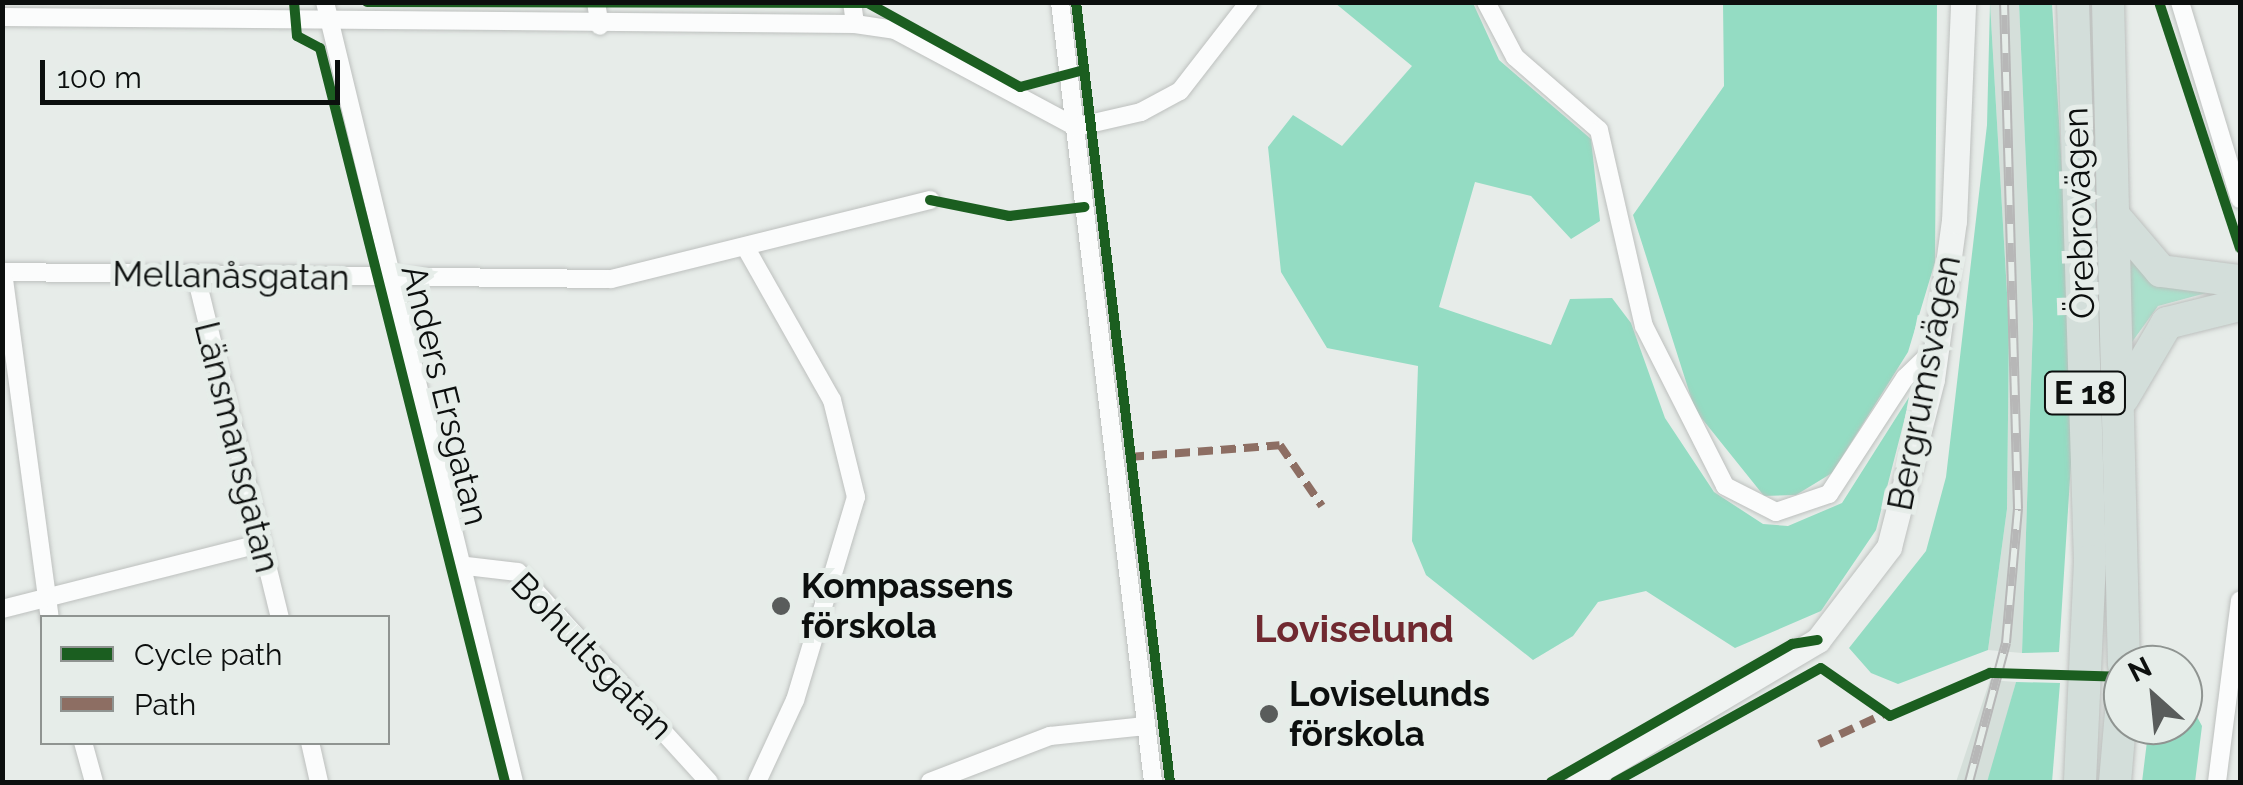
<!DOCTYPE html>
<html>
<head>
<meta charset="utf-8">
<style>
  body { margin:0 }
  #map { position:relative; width:2243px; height:785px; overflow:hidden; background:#e7ece9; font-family:Raleway,sans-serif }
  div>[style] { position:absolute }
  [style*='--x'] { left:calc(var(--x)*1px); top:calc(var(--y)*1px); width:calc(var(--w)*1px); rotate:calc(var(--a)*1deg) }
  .built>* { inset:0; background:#d5dfda }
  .green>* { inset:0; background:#aae0cc }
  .forest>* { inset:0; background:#94dcc3 }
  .roads { filter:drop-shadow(0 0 2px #bdc0be) drop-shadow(0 0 2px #bdc0be) }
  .street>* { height:18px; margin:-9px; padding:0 9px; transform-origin:9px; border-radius:9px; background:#fbfcfc }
  .secondary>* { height:25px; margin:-12.5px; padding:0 12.5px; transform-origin:12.5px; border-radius:12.5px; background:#f0f3f2 }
  .highway>* { height:32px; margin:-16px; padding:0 16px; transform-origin:16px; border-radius:16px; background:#d3deda }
  .rail>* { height:10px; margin-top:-5px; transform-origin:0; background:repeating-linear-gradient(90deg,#e6ede9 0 19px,#b7b7b7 0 38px); box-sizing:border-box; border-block:2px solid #b7b7b7 }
  .quiet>* { height:8px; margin-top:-4px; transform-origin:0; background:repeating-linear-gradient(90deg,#8d6e63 0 15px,transparent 0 23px) }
  .cycleway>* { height:10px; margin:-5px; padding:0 5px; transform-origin:5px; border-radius:5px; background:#1b5e20 }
  .dots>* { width:28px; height:28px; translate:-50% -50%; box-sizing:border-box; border:5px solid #e6ede9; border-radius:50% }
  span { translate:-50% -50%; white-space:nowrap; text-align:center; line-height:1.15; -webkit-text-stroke:10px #e6ede9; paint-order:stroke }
  .shield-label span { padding:2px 8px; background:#e6ede9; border:2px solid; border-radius:8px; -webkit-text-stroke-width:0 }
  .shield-label { font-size:32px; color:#0c0f0e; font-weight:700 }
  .street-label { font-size:35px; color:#0c0f0e }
  .poi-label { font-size:35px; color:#0c0f0e; font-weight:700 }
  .left { translate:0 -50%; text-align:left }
  .neighbourhood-label { font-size:38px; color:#702930; font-weight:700 }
  .frame { position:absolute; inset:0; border:5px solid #0c0f0e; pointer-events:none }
  .legend { position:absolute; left:40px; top:615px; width:350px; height:130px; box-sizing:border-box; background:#e6ede9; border:2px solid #8f9491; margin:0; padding:12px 18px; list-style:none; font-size:30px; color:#0c0f0e }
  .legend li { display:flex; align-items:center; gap:20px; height:50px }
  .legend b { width:50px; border:2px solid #8f9491 }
  .north { position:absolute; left:2103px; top:645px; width:100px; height:100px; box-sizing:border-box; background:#e6ede9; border:2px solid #8f9491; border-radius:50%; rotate:333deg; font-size:28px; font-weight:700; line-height:40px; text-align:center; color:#0c0f0e }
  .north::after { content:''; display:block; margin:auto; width:35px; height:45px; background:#595c5b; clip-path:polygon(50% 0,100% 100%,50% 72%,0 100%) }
  .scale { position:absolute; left:40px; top:60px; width:300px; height:45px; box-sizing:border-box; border:5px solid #0c0f0e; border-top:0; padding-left:12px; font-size:30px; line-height:35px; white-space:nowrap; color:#0c0f0e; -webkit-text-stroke:8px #e6ede9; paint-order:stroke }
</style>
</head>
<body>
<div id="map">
  <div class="built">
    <i style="clip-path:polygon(2019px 2px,2033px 324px,2022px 653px,1988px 650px,2007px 509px,2009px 327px,1990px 3px)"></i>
    <i style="clip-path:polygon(1990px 680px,2016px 682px,1992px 769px,1987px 782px,1956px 782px)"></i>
  </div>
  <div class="green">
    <i style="clip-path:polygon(2126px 243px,2221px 289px,2158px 306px,2132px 342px)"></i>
  </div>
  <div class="forest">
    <i style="clip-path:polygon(1335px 3px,1473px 3px,1499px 60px,1591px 139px,1600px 221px,1571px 239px,1531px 196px,1475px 182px,1439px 307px,1551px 345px,1570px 299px,1612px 298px,1631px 323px,1665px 418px,1714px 492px,1763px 524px,1788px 526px,1842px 503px,1911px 394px,1876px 530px,1821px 611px,1735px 648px,1646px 591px,1598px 602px,1573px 636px,1533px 660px,1426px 575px,1412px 541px,1418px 366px,1327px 348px,1281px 272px,1268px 147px,1293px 115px,1342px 146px,1412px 66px)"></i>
    <i style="clip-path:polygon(1723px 3px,1937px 3px,1935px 262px,1908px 352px,1832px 473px,1796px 495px,1764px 496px,1695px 410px,1633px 215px,1724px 86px)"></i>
    <i style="clip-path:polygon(1990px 3px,2009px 327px,2007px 509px,1988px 650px,1898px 684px,1871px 673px,1849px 648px,1926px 551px,1946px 477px,1987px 125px)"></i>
    <i style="clip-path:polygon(2019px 3px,2052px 3px,2065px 222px,2073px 431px,2059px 652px,2022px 653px,2033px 324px)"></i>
    <i style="clip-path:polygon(2016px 682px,2060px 683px,2052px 782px,1987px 782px)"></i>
    <i style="clip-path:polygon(2183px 691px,2202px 726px,2195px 782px,2142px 782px,2149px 725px,2183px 725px)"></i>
  </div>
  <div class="roads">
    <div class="street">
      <i style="--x:325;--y:2;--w:803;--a:76.38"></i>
      <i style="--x:596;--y:2;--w:24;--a:81"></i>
      <i style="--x:852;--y:2;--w:22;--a:82"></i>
      <i style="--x:1060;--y:2;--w:786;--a:83.2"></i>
      <i style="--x:1486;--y:2;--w:62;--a:62.2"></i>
      <i style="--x:1515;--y:57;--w:111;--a:41"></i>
      <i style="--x:1599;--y:130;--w:201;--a:77.1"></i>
      <i style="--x:1644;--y:326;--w:179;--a:63.1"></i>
      <i style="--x:1725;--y:486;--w:57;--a:27"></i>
      <i style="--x:1776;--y:512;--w:56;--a:-18.8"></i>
      <i style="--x:1829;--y:494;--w:139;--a:-56.8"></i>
      <i style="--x:1905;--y:378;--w:43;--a:-44.1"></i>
      <i style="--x:2180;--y:2;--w:206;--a:73.1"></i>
      <i style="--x:2;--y:17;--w:853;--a:0.47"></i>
      <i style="--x:855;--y:24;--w:40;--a:8.5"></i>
      <i style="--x:895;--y:30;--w:205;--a:28.2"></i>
      <i style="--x:1076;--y:127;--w:67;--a:-13"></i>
      <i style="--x:1141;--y:112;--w:44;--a:-28.3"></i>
      <i style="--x:1180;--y:91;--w:113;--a:-52.2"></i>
      <i style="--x:747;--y:250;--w:172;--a:60.5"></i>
      <i style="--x:832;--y:400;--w:100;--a:76.1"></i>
      <i style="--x:856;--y:497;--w:212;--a:106.7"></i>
      <i style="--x:795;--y:700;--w:90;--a:114.9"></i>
      <i style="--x:2;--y:272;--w:609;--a:0.66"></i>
      <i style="--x:611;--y:279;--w:329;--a:-13.9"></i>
      <i style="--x:3;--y:272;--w:349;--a:82.3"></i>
      <i style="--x:196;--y:276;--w:352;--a:76.2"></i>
      <i style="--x:458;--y:565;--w:60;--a:6.7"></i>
      <i style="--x:518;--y:572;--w:284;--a:47.7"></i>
      <i style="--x:2;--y:609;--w:265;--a:-14.2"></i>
      <i style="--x:83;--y:742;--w:41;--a:74.6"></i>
      <i style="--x:310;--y:742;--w:41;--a:77.3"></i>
      <i style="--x:930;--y:782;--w:129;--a:-21"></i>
      <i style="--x:1050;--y:736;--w:96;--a:-6"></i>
      <i style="--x:2217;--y:782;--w:183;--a:-82.8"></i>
    </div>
    <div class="secondary">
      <i style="--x:1579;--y:782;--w:278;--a:-30.7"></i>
      <i style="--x:1818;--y:640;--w:117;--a:-52.6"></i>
      <i style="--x:1889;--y:547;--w:173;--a:-75.6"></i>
      <i style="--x:1932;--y:379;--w:160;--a:-82.1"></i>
      <i style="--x:1954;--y:221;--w:219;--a:-87.6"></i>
    </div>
    <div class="highway">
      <i style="--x:2073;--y:2;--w:559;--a:88.26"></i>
      <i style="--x:2090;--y:561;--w:221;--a:92.6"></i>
      <i style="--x:2108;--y:2;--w:663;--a:88.62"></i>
      <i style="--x:2115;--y:217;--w:71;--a:49.6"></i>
      <i style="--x:2161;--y:271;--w:80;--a:7.2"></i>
      <i style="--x:2123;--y:398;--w:87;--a:-59.6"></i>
      <i style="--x:2167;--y:323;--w:75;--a:-13.9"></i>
      <i style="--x:2115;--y:782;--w:94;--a:-85.1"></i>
    </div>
  </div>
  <div class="rail">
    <i style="--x:1969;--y:782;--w:144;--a:-75.1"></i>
    <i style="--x:2006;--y:643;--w:135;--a:-84.9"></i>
    <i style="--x:2018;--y:509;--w:507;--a:-91.58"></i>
  </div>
  <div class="quiet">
    <i style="--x:1129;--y:457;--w:151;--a:-4.5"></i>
    <i style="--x:1280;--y:445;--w:74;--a:55.5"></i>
    <i style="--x:1819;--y:744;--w:72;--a:-24.8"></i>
  </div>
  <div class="cycleway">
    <i style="--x:294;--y:2;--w:34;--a:85"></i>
    <i style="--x:297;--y:36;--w:26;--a:28"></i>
    <i style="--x:320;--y:48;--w:757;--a:75.85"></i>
    <i style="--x:367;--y:2;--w:501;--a:0.11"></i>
    <i style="--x:868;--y:3;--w:174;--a:28.9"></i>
    <i style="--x:1020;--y:87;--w:66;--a:-14.9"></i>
    <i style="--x:1076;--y:2;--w:786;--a:83.13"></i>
    <i style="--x:2159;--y:2;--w:259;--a:71.8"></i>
    <i style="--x:930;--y:200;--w:81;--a:11.4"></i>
    <i style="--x:1009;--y:216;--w:76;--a:-6.8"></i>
    <i style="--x:1551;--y:782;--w:278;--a:-29.8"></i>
    <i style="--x:1792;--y:644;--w:26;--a:-9"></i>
    <i style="--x:1615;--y:782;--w:235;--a:-29"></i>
    <i style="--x:1821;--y:668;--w:84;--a:34.8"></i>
    <i style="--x:1890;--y:716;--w:109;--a:-23.3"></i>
    <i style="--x:1990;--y:673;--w:133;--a:1.7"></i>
  </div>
  <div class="dots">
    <i style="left:781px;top:606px;background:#595c5b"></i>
    <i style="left:1269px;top:714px;background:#595c5b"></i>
  </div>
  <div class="shield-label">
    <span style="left:2085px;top:393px">E 18</span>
  </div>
  <div class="street-label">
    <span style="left:2079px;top:213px;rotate:-92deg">Örebrovägen</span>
    <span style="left:231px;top:276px;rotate:1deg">Mellanåsgatan</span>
    <span style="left:1924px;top:383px;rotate:-79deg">Bergrumsvägen</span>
    <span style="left:445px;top:395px;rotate:76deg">Anders Ersgatan</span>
    <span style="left:237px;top:447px;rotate:76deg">Länsmansgatan</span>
    <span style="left:592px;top:656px;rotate:46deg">Bohultsgatan</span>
  </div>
  <div class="poi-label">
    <span class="left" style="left:801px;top:606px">Kompassens<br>förskola</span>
    <span class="left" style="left:1289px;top:714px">Loviselunds<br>förskola</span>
  </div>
  <div class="neighbourhood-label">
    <span style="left:1354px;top:629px">Loviselund</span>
  </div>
  <div class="frame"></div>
  <ul class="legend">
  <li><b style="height:12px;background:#1b5e20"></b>Cycle path</li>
  <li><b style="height:12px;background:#8d6e63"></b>Path</li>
  </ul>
  <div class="north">N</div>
  <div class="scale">100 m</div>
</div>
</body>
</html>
